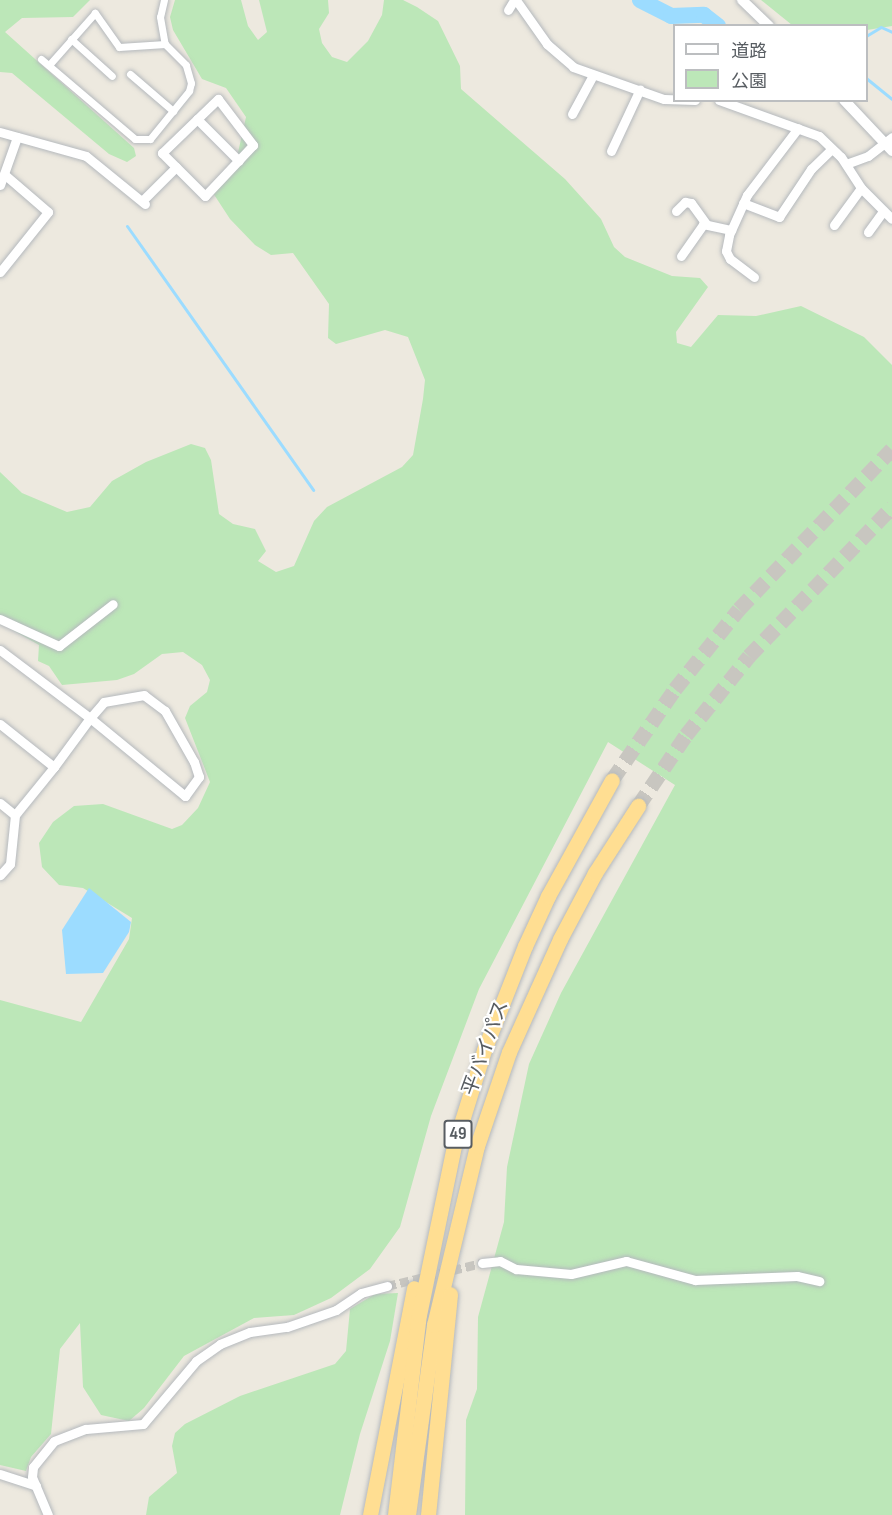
<!DOCTYPE html>
<html>
<head>
<meta charset="utf-8">
<style>
  body { margin:0 }
  #map { position:relative; width:892px; height:1515px; overflow:hidden; background:#ede9df; font-family:"Sofia Sans Condensed","Noto Sans JP",sans-serif }
  div>[style] { position:absolute }
  [style*='--x'] { left:calc(var(--x)*1px); top:calc(var(--y)*1px); width:calc(var(--w)*1px); rotate:calc(var(--a)*1deg) }
  .green>* { inset:0; background:#bce7b8 }
  .water>* { inset:0; background:#9cdcff }
  .stream>* { height:3px; margin:-1.5px; padding:0 1.5px; transform-origin:1.5px; border-radius:1.5px; background:#9cdcff }
  .river>* { height:16px; margin:-8px; padding:0 8px; transform-origin:8px; border-radius:8px; background:#9cdcff }
  .minor-tunnel>* { height:9px; margin-top:-4.5px; transform-origin:0; background:repeating-linear-gradient(90deg,#c8c6c0 0 9px,transparent 0 13.5px) }
  .trunk-tunnel>* { height:15px; margin-top:-7.5px; transform-origin:0; background:repeating-linear-gradient(90deg,#c8c6c0 0 15px,transparent 0 23px) }
  .roads { filter:drop-shadow(0 0 2px #b5b9bd) drop-shadow(0 0 2px #b5b9bd) }
  .pedestrian>* { height:7px; margin:-3.5px; padding:0 3.5px; transform-origin:3.5px; border-radius:3.5px; background:#fff }
  .minor>* { height:9px; margin:-4.5px; padding:0 4.5px; transform-origin:4.5px; border-radius:4.5px; background:#fff }
  .tertiary>* { height:10px; margin:-5px; padding:0 5px; transform-origin:5px; border-radius:5px; background:#fff }
  .trunk>* { height:15px; margin:-7.5px; padding:0 7.5px; transform-origin:7.5px; border-radius:7.5px; background:#ffde92 }
  span { translate:-50% -50%; white-space:nowrap; text-align:center; line-height:1.15; -webkit-text-stroke:4.5px #fff; paint-order:stroke }
  .shield-label span { padding:2px 4px; background:#fff; border:2px solid; border-radius:4px; -webkit-text-stroke-width:0 }
  .shield-label { font-size:18px; color:#585d62; font-weight:700 }
  .street-label { font-size:20px; color:#585d62 }
  .legend { position:absolute; left:673px; top:24px; width:195px; height:78px; box-sizing:border-box; background:#fff; border:2px solid #bcbec0; margin:0; padding:8px 10px; list-style:none; font-size:18px; color:#585d62 }
  .legend li { display:flex; align-items:center; gap:12px; height:30px }
  .legend b { width:30px; border:2px solid #bcbec0 }
</style>
</head>
<body>
<div id="map">
  <div class="green">
    <i style="clip-path:polygon(0 0,90px 0,73px 17px,22px 18px,5px 32px,134px 148px,136px 156px,127px 162px,109px 154px,12px 73px,0 72px)"></i>
    <i style="clip-path:polygon(175px 0,241px 0,248px 26px,258px 40px,267px 32px,259px 0,328px 0,329px 13px,319px 29px,322px 43px,332px 57px,347px 62px,368px 41px,382px 15px,384px 0,403px 0,417px 7px,438px 21px,460px 66px,461px 89px,565px 179px,601px 219px,614px 247px,625px 257px,672px 276px,700px 278px,708px 287px,676px 332px,677px 343px,691px 347px,718px 315px,756px 316px,801px 306px,864px 337px,892px 365px,892px 1515px,465px 1515px,466px 1420px,477px 1389px,478px 1317px,504px 1222px,507px 1167px,529px 1064px,561px 993px,675px 785px,608px 742px,479px 989px,431px 1116px,400px 1227px,370px 1269px,331px 1298px,294px 1315px,254px 1318px,184px 1356px,144px 1408px,129px 1421px,101px 1415px,83px 1387px,80px 1323px,60px 1349px,51px 1434px,31px 1457px,26px 1471px,0 1465px,0 1000px,81px 1022px,129px 939px,132px 918px,83px 888px,59px 885px,42px 867px,39px 843px,53px 822px,74px 806px,103px 804px,172px 829px,182px 825px,198px 808px,210px 782px,185px 718px,190px 706px,207px 692px,210px 680px,202px 665px,183px 652px,162px 654px,134px 674px,117px 680px,62px 685px,49px 666px,38px 661px,39px 645px,0 623px,0 472px,22px 493px,67px 512px,90px 507px,112px 481px,146px 462px,191px 444px,205px 448px,211px 460px,219px 514px,233px 524px,255px 529px,266px 551px,258px 561px,276px 572px,294px 566px,314px 521px,327px 507px,402px 467px,413px 455px,423px 399px,425px 380px,408px 337px,385px 330px,336px 344px,328px 338px,329px 304px,293px 253px,271px 255px,255px 245px,230px 219px,213px 193px,237px 157px,246px 117px,226px 88px,202px 79px,173px 30px,170px 17px)"></i>
    <i style="clip-path:polygon(761px 0,892px 0,892px 26px,867px 30px,866px 26px,792px 25px)"></i>
    <i style="clip-path:polygon(398px 1293px,390px 1341px,360px 1434px,340px 1515px,146px 1515px,149px 1497px,177px 1473px,172px 1446px,175px 1433px,185px 1424px,240px 1396px,335px 1364px,346px 1351px,350px 1309px,375px 1294px)"></i>
  </div>
  <div class="water">
    <i style="clip-path:polygon(89px 888px,131px 922px,129px 932px,103px 973px,66px 974px,62px 930px)"></i>
  </div>
  <div class="stream">
    <i style="--x:866;--y:36;--w:17;--a:-31"></i>
    <i style="--x:881;--y:27;--w:12;--a:24"></i>
    <i style="--x:866;--y:78;--w:33;--a:39"></i>
    <i style="--x:127;--y:226;--w:323;--a:54.8"></i>
  </div>
  <div class="river">
    <i style="--x:640;--y:0;--w:35;--a:27"></i>
    <i style="--x:671;--y:16;--w:33;--a:-2"></i>
    <i style="--x:704;--y:15;--w:18;--a:38"></i>
  </div>
  <div class="minor-tunnel">
    <i style="--x:387;--y:1286;--w:98;--a:-13.6"></i>
  </div>
  <div class="trunk-tunnel">
    <i style="--x:612;--y:780;--w:111;--a:-55.3"></i>
    <i style="--x:675;--y:689;--w:102;--a:-51.3"></i>
    <i style="--x:739;--y:609;--w:221;--a:-46.3"></i>
    <i style="--x:638;--y:806;--w:86;--a:-55.9"></i>
    <i style="--x:686;--y:735;--w:101;--a:-51.4"></i>
    <i style="--x:749;--y:656;--w:207;--a:-46.2"></i>
  </div>
  <div class="roads">
    <div class="pedestrian">
      <i style="--x:164;--y:0;--w:17;--a:103"></i>
      <i style="--x:160;--y:17;--w:27;--a:80"></i>
      <i style="--x:71;--y:39;--w:55;--a:42.1"></i>
      <i style="--x:41;--y:59;--w:123;--a:40.4"></i>
      <i style="--x:135;--y:139;--w:15;--a:0"></i>
      <i style="--x:150;--y:139;--w:62;--a:-50.9"></i>
      <i style="--x:189;--y:91;--w:8;--a:-76"></i>
      <i style="--x:191;--y:83;--w:19;--a:-106"></i>
      <i style="--x:186;--y:65;--w:30;--a:-135"></i>
      <i style="--x:165;--y:44;--w:46;--a:176.3"></i>
      <i style="--x:119;--y:47;--w:42;--a:-125.2"></i>
      <i style="--x:95;--y:13;--w:69;--a:131.5"></i>
      <i style="--x:130;--y:74;--w:57;--a:40.7"></i>
    </div>
    <div class="minor">
      <i style="--x:516;--y:0;--w:54;--a:54.8"></i>
      <i style="--x:547;--y:44;--w:35;--a:41"></i>
      <i style="--x:573;--y:67;--w:96;--a:19.4"></i>
      <i style="--x:664;--y:99;--w:31;--a:2"></i>
      <i style="--x:508;--y:10;--w:12;--a:-59"></i>
      <i style="--x:719;--y:100;--w:106;--a:19.8"></i>
      <i style="--x:819;--y:136;--w:30;--a:44"></i>
      <i style="--x:841;--y:157;--w:38;--a:57"></i>
      <i style="--x:862;--y:189;--w:42;--a:45"></i>
      <i style="--x:572;--y:114;--w:44;--a:-61.7"></i>
      <i style="--x:197;--y:119;--w:59;--a:45"></i>
      <i style="--x:0;--y:132;--w:89;--a:15.6"></i>
      <i style="--x:86;--y:156;--w:76;--a:39.1"></i>
      <i style="--x:611;--y:151;--w:68;--a:-64.9"></i>
      <i style="--x:846;--y:164;--w:23;--a:-20"></i>
      <i style="--x:868;--y:156;--w:31;--a:-38"></i>
      <i style="--x:0;--y:185;--w:51;--a:-70.5"></i>
      <i style="--x:142;--y:201;--w:48;--a:-45"></i>
      <i style="--x:176;--y:167;--w:20;--a:-135"></i>
      <i style="--x:162;--y:153;--w:78;--a:-44"></i>
      <i style="--x:218;--y:99;--w:58;--a:52.7"></i>
      <i style="--x:253;--y:145;--w:70;--a:133.3"></i>
      <i style="--x:205;--y:196;--w:41;--a:-135"></i>
      <i style="--x:743;--y:203;--w:39;--a:21"></i>
      <i style="--x:779;--y:217;--w:58;--a:-56.3"></i>
      <i style="--x:811;--y:169;--w:29;--a:-44"></i>
      <i style="--x:676;--y:211;--w:13;--a:-45"></i>
      <i style="--x:685;--y:202;--w:6;--a:9"></i>
      <i style="--x:691;--y:203;--w:26;--a:54"></i>
      <i style="--x:834;--y:225;--w:46;--a:-53.9"></i>
      <i style="--x:868;--y:232;--w:26;--a:-54"></i>
      <i style="--x:681;--y:256;--w:39;--a:-55"></i>
      <i style="--x:703;--y:224;--w:29;--a:12"></i>
      <i style="--x:0;--y:272;--w:77;--a:-51.3"></i>
      <i style="--x:48;--y:212;--w:58;--a:-139.2"></i>
      <i style="--x:754;--y:277;--w:30;--a:-143"></i>
      <i style="--x:730;--y:259;--w:9;--a:-117"></i>
      <i style="--x:726;--y:251;--w:16;--a:-79"></i>
      <i style="--x:729;--y:235;--w:44;--a:-65.8"></i>
      <i style="--x:747;--y:195;--w:84;--a:-52.7"></i>
      <i style="--x:0;--y:619;--w:65;--a:24.6"></i>
      <i style="--x:59;--y:646;--w:68;--a:-37.9"></i>
      <i style="--x:0;--y:650;--w:113;--a:37.1"></i>
      <i style="--x:90;--y:718;--w:123;--a:39.4"></i>
      <i style="--x:185;--y:796;--w:24;--a:-54"></i>
      <i style="--x:199;--y:777;--w:16;--a:-108"></i>
      <i style="--x:194;--y:762;--w:59;--a:-119.6"></i>
      <i style="--x:165;--y:711;--w:26;--a:-143"></i>
      <i style="--x:144;--y:695;--w:41;--a:170.1"></i>
      <i style="--x:104;--y:702;--w:21;--a:131"></i>
      <i style="--x:90;--y:718;--w:61;--a:126.3"></i>
      <i style="--x:54;--y:767;--w:62;--a:129.1"></i>
      <i style="--x:15;--y:815;--w:49;--a:95.8"></i>
      <i style="--x:10;--y:864;--w:15;--a:132"></i>
      <i style="--x:0;--y:724;--w:69;--a:38.5"></i>
      <i style="--x:0;--y:803;--w:19;--a:39"></i>
      <i style="--x:482;--y:1263;--w:18;--a:-6"></i>
      <i style="--x:500;--y:1261;--w:18;--a:27"></i>
      <i style="--x:516;--y:1269;--w:55;--a:5.2"></i>
      <i style="--x:571;--y:1274;--w:57;--a:-13.3"></i>
      <i style="--x:626;--y:1261;--w:72;--a:15.4"></i>
      <i style="--x:695;--y:1280;--w:102;--a:-2.2"></i>
      <i style="--x:797;--y:1276;--w:23;--a:13"></i>
      <i style="--x:0;--y:1474;--w:38;--a:18"></i>
      <i style="--x:48;--y:1515;--w:41;--a:-112.8"></i>
      <i style="--x:32;--y:1477;--w:10;--a:-84"></i>
      <i style="--x:33;--y:1467;--w:33;--a:-51"></i>
      <i style="--x:54;--y:1441;--w:34;--a:-21"></i>
      <i style="--x:86;--y:1429;--w:57;--a:-5"></i>
      <i style="--x:143;--y:1424;--w:82;--a:-49.9"></i>
      <i style="--x:196;--y:1361;--w:29;--a:-35"></i>
      <i style="--x:220;--y:1344;--w:32;--a:-22"></i>
      <i style="--x:250;--y:1332;--w:37;--a:-8"></i>
      <i style="--x:287;--y:1327;--w:52;--a:-19.1"></i>
      <i style="--x:336;--y:1310;--w:30;--a:-34"></i>
      <i style="--x:361;--y:1293;--w:27;--a:-15"></i>
    </div>
    <div class="tertiary">
      <i style="--x:742;--y:0;--w:37;--a:44"></i>
      <i style="--x:844;--y:100;--w:70;--a:46.7"></i>
    </div>
    <div class="trunk">
      <i style="--x:370;--y:1515;--w:231;--a:-79"></i>
      <i style="--x:395;--y:1515;--w:201;--a:-83.2"></i>
      <i style="--x:419;--y:1315;--w:173;--a:-78.3"></i>
      <i style="--x:454;--y:1146;--w:101;--a:-72.6"></i>
      <i style="--x:484;--y:1050;--w:112;--a:-68.5"></i>
      <i style="--x:525;--y:946;--w:55;--a:-65.3"></i>
      <i style="--x:548;--y:896;--w:132;--a:-61.1"></i>
      <i style="--x:408;--y:1515;--w:192;--a:-82.2"></i>
      <i style="--x:434;--y:1325;--w:184;--a:-76.5"></i>
      <i style="--x:477;--y:1146;--w:99;--a:-71.2"></i>
      <i style="--x:509;--y:1052;--w:124;--a:-65.7"></i>
      <i style="--x:560;--y:939;--w:75;--a:-62.1"></i>
      <i style="--x:595;--y:873;--w:80;--a:-57.3"></i>
      <i style="--x:428;--y:1515;--w:222;--a:-84.3"></i>
    </div>
  </div>
  <div class="shield-label">
    <span style="left:458px;top:1134px">49</span>
  </div>
  <div class="street-label">
    <span style="left:486px;top:1048px;rotate:-70deg">平バイパス</span>
  </div>
  <ul class="legend">
  <li><b style="height:8px;background:#fff"></b>道路</li>
  <li><b style="height:16px;background:#bce7b8"></b>公園</li>
  </ul>
</div>
</body>
</html>
